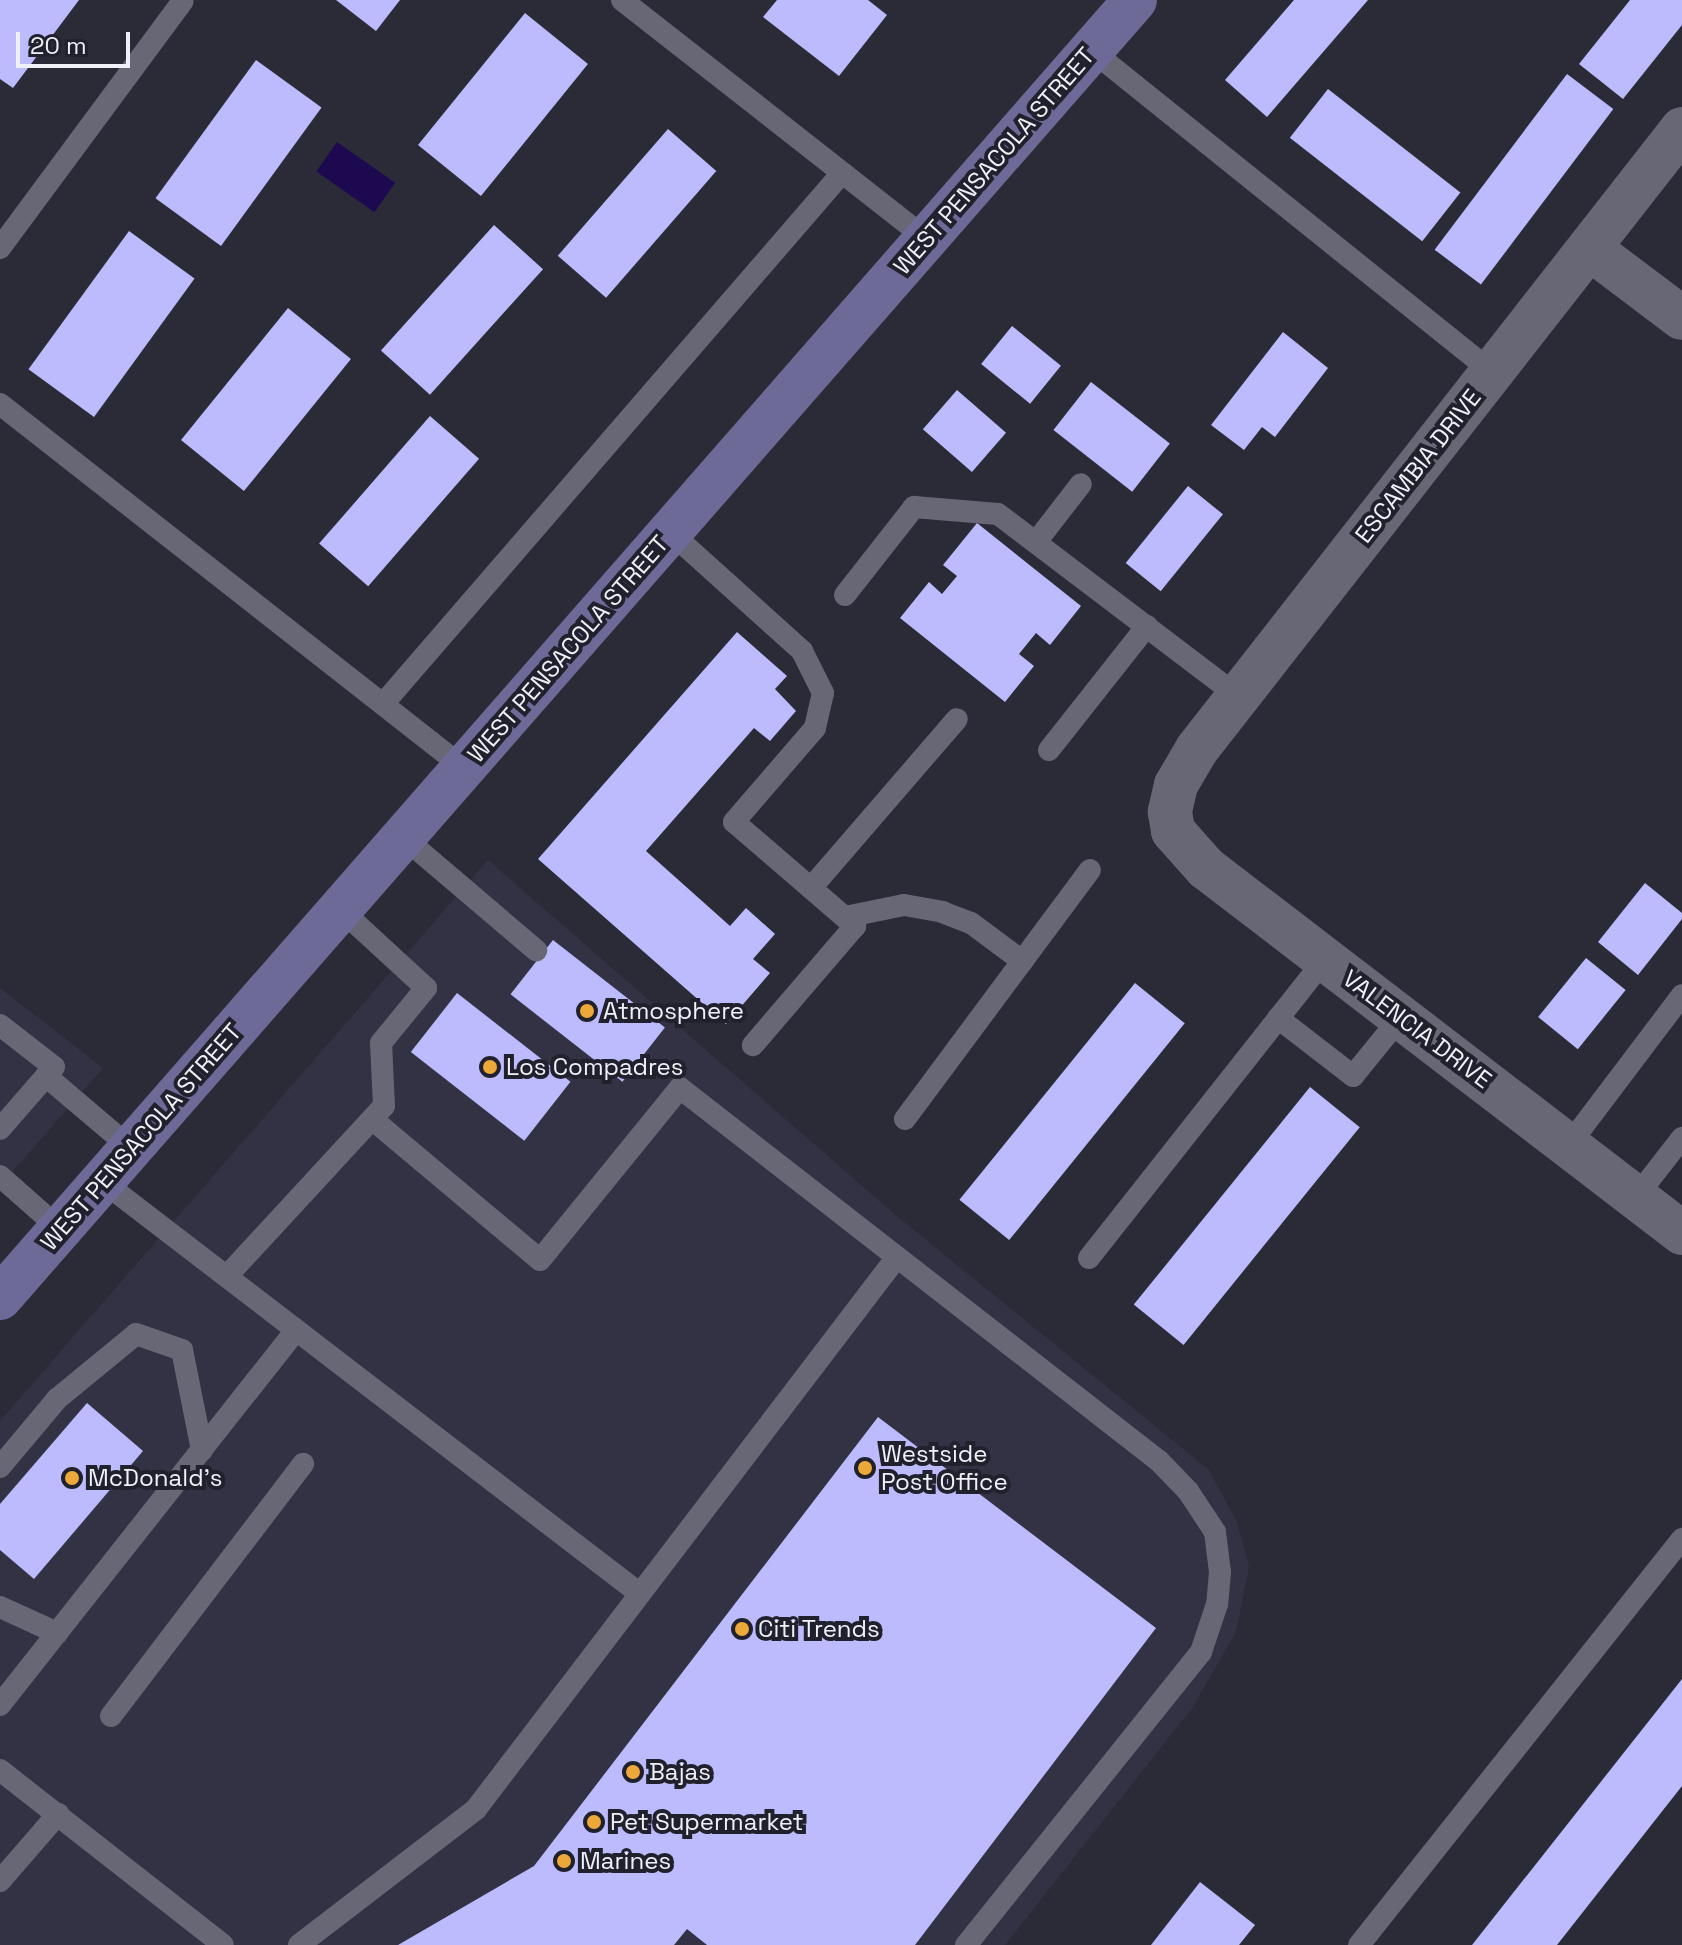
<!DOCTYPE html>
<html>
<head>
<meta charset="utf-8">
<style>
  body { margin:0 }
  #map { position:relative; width:1682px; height:1945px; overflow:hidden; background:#2b2b38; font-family:"Space Grotesk",sans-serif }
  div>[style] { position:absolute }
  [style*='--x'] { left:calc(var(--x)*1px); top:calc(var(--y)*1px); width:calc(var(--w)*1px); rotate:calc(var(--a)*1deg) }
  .built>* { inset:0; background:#333245 }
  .water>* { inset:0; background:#1c0950; transform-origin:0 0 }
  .building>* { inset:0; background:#bcbbfd; transform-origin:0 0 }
  .lane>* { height:22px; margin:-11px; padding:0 11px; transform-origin:11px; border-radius:11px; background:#676776 }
  .street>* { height:44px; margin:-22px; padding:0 22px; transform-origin:22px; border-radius:22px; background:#676776 }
  .secondary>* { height:44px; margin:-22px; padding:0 22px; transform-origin:22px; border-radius:22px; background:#6e6a97 }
  .dots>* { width:22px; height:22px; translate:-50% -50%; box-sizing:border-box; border:4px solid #21212e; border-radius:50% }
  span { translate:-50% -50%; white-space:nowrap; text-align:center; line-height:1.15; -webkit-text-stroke:8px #21212e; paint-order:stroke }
  .street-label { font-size:24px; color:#f0f0f9 }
  .poi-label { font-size:24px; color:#f0f0f9 }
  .left { translate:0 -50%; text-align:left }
  .scale { position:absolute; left:16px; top:32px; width:114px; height:36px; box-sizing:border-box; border:4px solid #f0f0f9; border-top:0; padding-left:10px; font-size:24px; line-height:28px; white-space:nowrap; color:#f0f0f9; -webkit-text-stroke:6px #21212e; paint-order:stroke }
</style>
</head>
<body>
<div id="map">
  <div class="built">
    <i style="clip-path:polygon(488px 860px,893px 1213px,1209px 1470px,1237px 1522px,1249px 1567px,1236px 1632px,1192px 1708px,1005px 1945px,0 1945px,0 1421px)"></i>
    <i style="clip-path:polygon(0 988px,103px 1068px,0 1186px)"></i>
  </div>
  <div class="water">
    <i style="left:337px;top:142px;width:71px;height:36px;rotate:35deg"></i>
  </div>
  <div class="building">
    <i style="clip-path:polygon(0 0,79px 0,13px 88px,0 79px)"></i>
    <i style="clip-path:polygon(336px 0,400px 0,376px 31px)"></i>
    <i style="clip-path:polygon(777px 0,868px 0,887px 15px,839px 76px,763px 17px)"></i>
    <i style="clip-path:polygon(1294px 0,1368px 0,1267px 117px,1225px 80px)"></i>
    <i style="clip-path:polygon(1630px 0,1682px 0,1682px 25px,1623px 99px,1579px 64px)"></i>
    <i style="left:525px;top:13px;width:81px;height:170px;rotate:39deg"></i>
    <i style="left:256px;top:60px;width:81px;height:171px;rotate:36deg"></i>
    <i style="left:1567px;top:74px;width:58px;height:220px;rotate:37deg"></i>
    <i style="left:1328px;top:89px;width:168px;height:62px;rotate:38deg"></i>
    <i style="left:668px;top:129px;width:64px;height:168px;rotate:41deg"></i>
    <i style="left:494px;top:225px;width:66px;height:169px;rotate:42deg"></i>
    <i style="left:129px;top:231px;width:81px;height:171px;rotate:36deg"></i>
    <i style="left:288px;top:308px;width:81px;height:170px;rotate:39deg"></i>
    <i style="left:1012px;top:326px;width:63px;height:49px;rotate:39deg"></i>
    <i style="clip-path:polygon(1283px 332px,1328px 368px,1275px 437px,1262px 427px,1244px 450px,1211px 425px)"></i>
    <i style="left:1091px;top:382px;width:100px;height:61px;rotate:38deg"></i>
    <i style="left:957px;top:390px;width:65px;height:52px;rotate:41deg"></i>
    <i style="left:430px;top:416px;width:65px;height:169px;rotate:41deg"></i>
    <i style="left:1188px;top:486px;width:45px;height:99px;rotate:39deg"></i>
    <i style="clip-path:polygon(977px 523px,1081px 606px,1050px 645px,1036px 633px,1019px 654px,1034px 666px,1005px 702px,900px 618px,929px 582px,942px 594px,957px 576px,943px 565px)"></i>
    <i style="clip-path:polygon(737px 632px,787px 676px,775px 689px,796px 711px,770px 741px,754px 728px,646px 851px,730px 926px,746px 908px,775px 934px,753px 959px,770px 973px,726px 1024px,538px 859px)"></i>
    <i style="clip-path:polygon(1645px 883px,1682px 913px,1682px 919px,1638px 975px,1598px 942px)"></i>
    <i style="left:553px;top:940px;width:142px;height:69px;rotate:38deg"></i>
    <i style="left:1586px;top:958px;width:51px;height:76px;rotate:39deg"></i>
    <i style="left:1135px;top:983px;width:64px;height:279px;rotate:39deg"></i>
    <i style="left:457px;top:993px;width:144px;height:75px;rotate:38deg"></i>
    <i style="left:1310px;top:1087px;width:64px;height:280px;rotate:39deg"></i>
    <i style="clip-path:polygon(87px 1403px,143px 1451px,34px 1579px,0 1550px,0 1504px)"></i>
    <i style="clip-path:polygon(878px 1417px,1156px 1628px,915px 1945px,707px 1945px,687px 1929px,674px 1945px,398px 1945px,534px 1866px)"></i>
    <i style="clip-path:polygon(1682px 1679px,1682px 1786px,1557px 1945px,1472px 1945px)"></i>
    <i style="clip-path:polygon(1200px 1882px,1255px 1925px,1239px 1945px,1151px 1945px)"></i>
  </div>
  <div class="lane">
    <i style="--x:622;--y:0;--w:387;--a:38.1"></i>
    <i style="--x:1091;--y:50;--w:514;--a:38.76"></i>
    <i style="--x:0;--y:248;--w:307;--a:-53.5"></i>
    <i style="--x:0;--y:404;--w:590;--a:38.11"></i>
    <i style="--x:670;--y:532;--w:178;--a:42"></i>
    <i style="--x:802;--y:651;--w:47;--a:63.4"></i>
    <i style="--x:823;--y:693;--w:36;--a:103"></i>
    <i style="--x:815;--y:728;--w:124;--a:130.8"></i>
    <i style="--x:734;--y:822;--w:160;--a:40.7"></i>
    <i style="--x:855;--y:926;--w:157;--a:130.6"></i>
    <i style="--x:1036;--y:542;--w:73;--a:-52.2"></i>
    <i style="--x:845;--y:595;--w:112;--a:-51.9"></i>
    <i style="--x:914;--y:507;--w:84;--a:4.8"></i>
    <i style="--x:998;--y:514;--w:301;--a:37.2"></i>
    <i style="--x:383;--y:704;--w:702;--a:-49.16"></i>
    <i style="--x:1049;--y:750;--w:158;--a:-51.7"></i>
    <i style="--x:403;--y:837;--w:175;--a:40.4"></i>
    <i style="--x:811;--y:888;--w:223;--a:-49.2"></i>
    <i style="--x:845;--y:917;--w:60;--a:-11.5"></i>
    <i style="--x:904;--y:905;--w:39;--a:10"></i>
    <i style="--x:942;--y:912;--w:31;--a:21"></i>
    <i style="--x:971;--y:923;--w:64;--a:36.7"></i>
    <i style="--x:1278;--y:1018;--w:95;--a:37.7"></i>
    <i style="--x:1353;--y:1076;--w:76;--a:-50.9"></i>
    <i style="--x:0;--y:1025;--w:68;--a:37.9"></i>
    <i style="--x:54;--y:1067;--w:82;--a:131.1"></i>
    <i style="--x:46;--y:1076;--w:111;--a:40.3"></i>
    <i style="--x:372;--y:1119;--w:219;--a:40"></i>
    <i style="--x:540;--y:1260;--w:222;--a:-50.9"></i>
    <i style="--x:680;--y:1088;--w:607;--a:37.91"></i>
    <i style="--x:1159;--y:1461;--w:42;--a:46"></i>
    <i style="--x:1188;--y:1491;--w:49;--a:56.6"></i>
    <i style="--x:1215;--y:1532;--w:40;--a:82.9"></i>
    <i style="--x:1220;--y:1572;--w:32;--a:95"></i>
    <i style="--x:1217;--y:1604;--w:51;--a:108.4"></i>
    <i style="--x:1201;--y:1652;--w:376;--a:128.7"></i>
    <i style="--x:905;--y:1119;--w:310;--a:-53.4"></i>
    <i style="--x:1568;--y:1146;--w:189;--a:-52.9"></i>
    <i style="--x:0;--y:1176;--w:80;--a:41.5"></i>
    <i style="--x:102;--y:1181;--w:678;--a:37.51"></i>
    <i style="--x:1636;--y:1197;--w:75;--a:-52.1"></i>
    <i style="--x:1089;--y:1258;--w:381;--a:-51.7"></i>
    <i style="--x:227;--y:1276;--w:231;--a:-47.3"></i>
    <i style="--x:384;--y:1106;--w:63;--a:-92.7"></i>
    <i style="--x:381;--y:1043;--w:71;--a:-50.7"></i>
    <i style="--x:426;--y:988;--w:117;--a:-137.4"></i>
    <i style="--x:0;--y:1467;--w:89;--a:-50"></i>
    <i style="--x:57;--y:1399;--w:102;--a:-39.4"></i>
    <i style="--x:136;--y:1334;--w:49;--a:19.2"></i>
    <i style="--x:182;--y:1350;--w:102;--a:78.7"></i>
    <i style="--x:0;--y:1607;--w:63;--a:24.5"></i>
    <i style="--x:0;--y:1705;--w:478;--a:-51.7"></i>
    <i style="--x:111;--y:1716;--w:317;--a:-52.7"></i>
    <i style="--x:0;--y:1770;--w:283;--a:38.1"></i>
    <i style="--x:0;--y:1881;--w:89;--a:-49.1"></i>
    <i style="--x:299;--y:1945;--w:223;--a:-37.5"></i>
    <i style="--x:476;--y:1809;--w:694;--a:-52.67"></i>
    <i style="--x:1359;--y:1945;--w:519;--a:-51.5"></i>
  </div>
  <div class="street">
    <i style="--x:1682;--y:129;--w:787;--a:128.03"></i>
    <i style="--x:1197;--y:749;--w:42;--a:120.3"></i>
    <i style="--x:1176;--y:785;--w:28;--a:103"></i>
    <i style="--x:1170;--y:812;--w:19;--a:81"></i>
    <i style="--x:1173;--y:831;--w:50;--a:48.3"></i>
    <i style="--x:1206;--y:868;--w:600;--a:37.48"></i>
    <i style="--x:1589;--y:248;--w:116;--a:37"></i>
  </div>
  <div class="secondary">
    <i style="--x:0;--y:1298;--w:1724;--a:-48.83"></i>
  </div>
  <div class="dots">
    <i style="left:587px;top:1011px;background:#eca93a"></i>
    <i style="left:490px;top:1067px;background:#eca93a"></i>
    <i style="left:865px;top:1468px;background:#eca93a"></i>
    <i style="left:72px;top:1478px;background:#eca93a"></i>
    <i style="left:742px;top:1629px;background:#eca93a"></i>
    <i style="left:633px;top:1772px;background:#eca93a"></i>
    <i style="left:594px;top:1822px;background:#eca93a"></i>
    <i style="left:564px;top:1861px;background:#eca93a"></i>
  </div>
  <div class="street-label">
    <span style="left:994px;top:161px;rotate:-49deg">WEST PENSACOLA STREET</span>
    <span style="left:1418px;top:466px;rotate:-52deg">ESCAMBIA DRIVE</span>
    <span style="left:568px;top:649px;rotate:-49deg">WEST PENSACOLA STREET</span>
    <span style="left:1417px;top:1029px;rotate:37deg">VALENCIA DRIVE</span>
    <span style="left:141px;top:1137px;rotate:-49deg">WEST PENSACOLA STREET</span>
  </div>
  <div class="poi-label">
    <span class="left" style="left:603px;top:1011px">Atmosphere</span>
    <span class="left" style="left:506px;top:1067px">Los Compadres</span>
    <span class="left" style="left:881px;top:1468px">Westside<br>Post Office</span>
    <span class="left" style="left:88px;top:1478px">McDonald's</span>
    <span class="left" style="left:758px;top:1629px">Citi Trends</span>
    <span class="left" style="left:649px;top:1772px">Bajas</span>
    <span class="left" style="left:610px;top:1822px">Pet Supermarket</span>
    <span class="left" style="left:580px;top:1861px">Marines</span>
  </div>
  <div class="scale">20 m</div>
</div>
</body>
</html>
